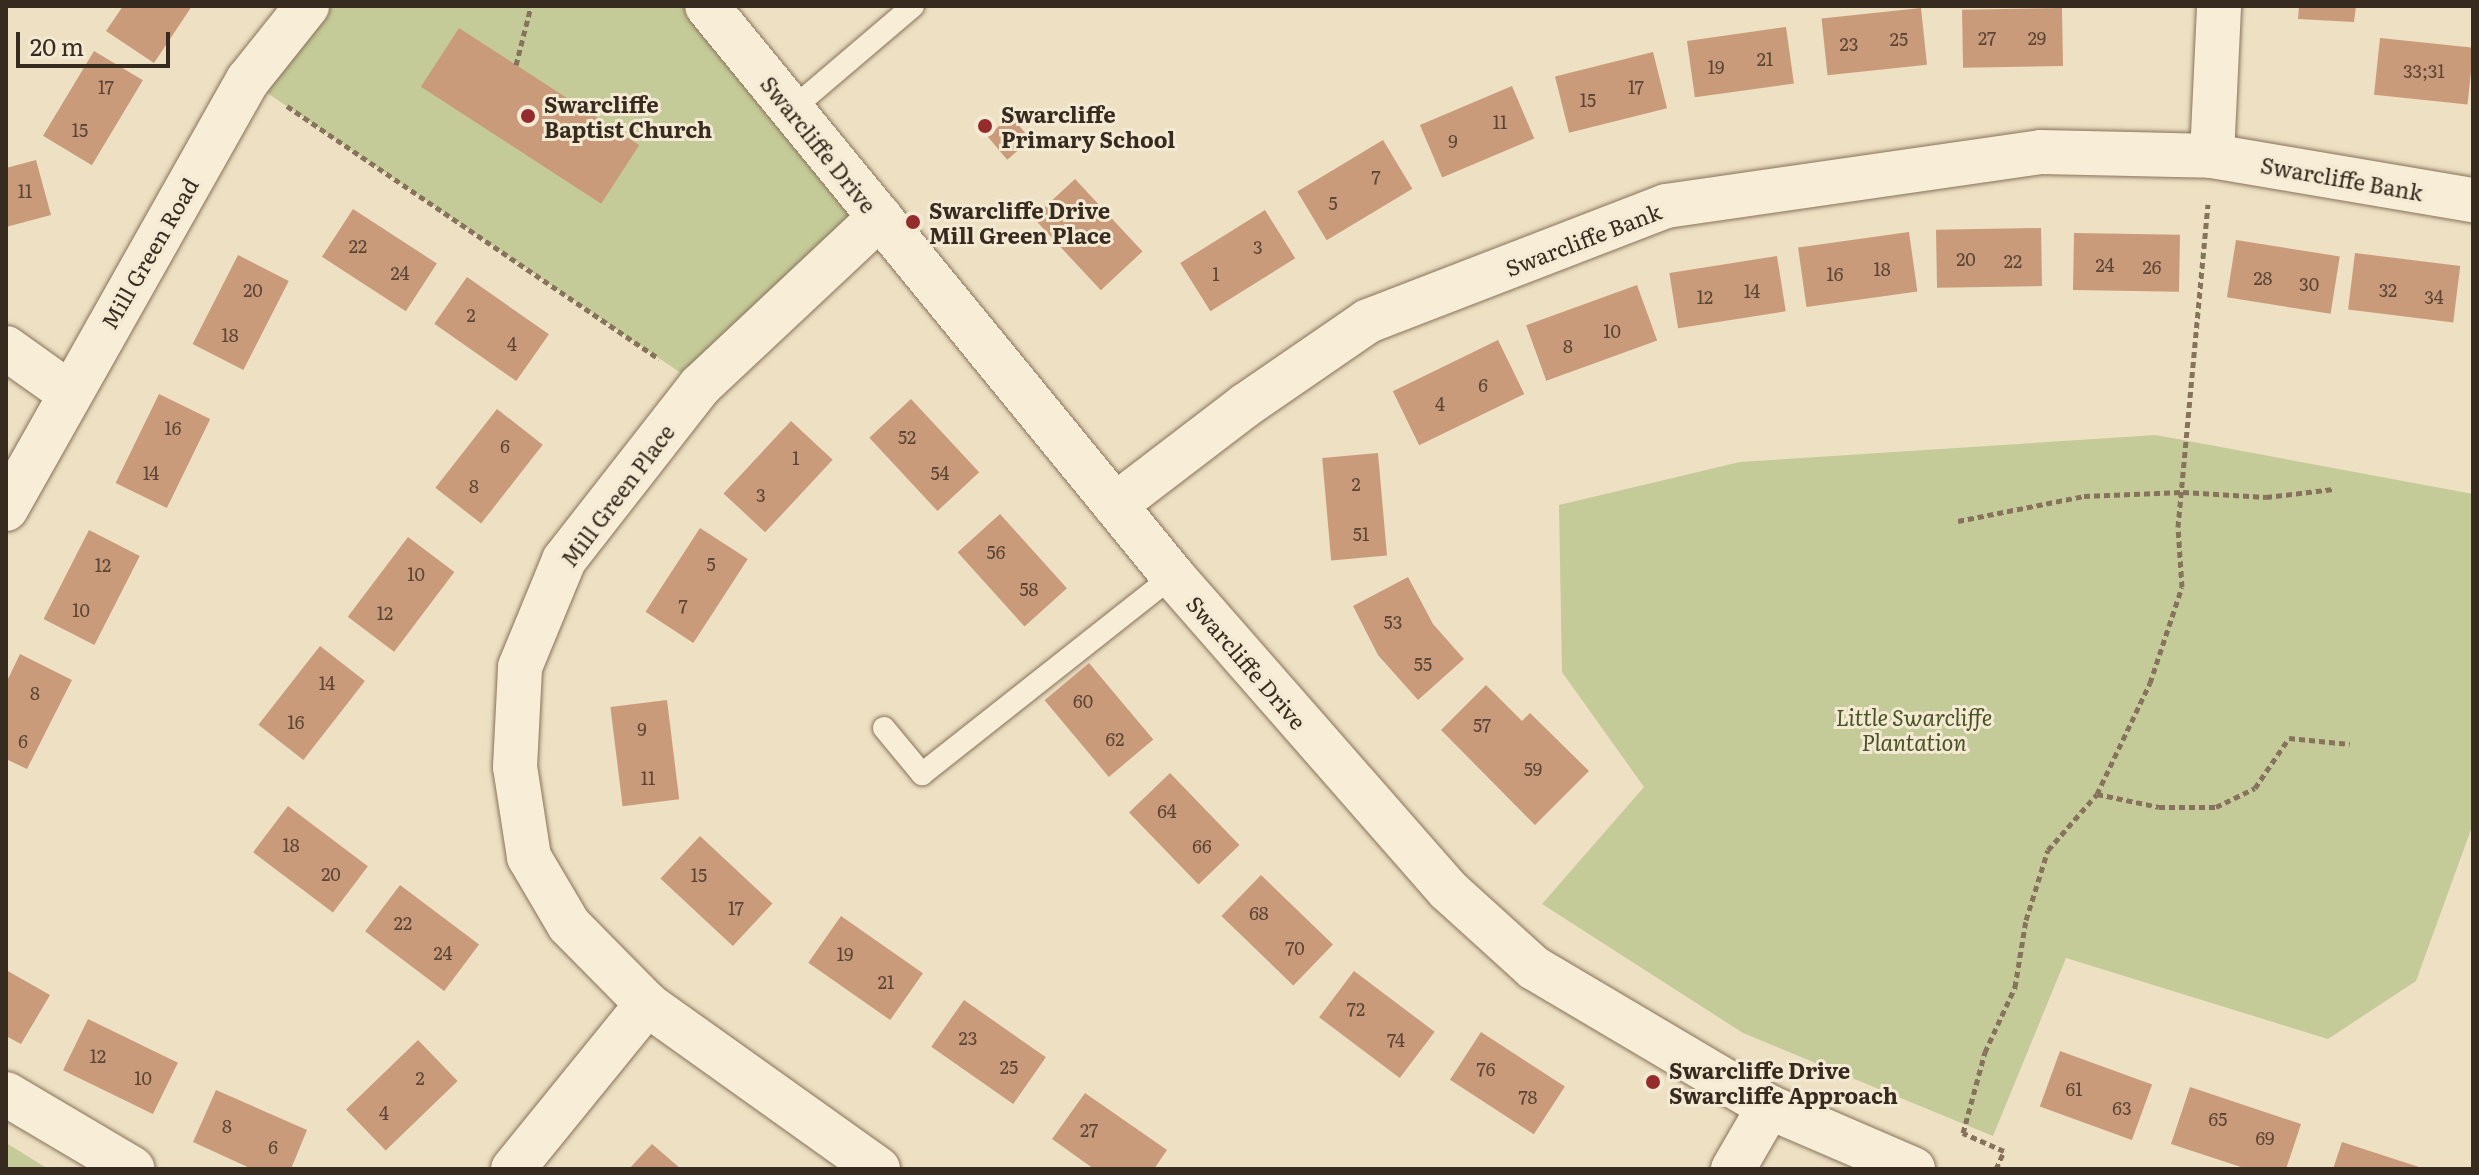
<!DOCTYPE html>
<html>
<head>
<meta charset="utf-8">
<style>
  body { margin:0 }
  #map { position:relative; width:2479px; height:1175px; overflow:hidden; background:#ede0c3; font-family:Literata,serif }
  div>[style] { position:absolute }
  [style*='--x'] { left:calc(var(--x)*1px); top:calc(var(--y)*1px); width:calc(var(--w)*1px); rotate:calc(var(--a)*1deg) }
  .green>* { inset:0; background:#c5cb98 }
  .building>* { inset:0; background:#ca9b7a; transform-origin:0 0 }
  .path>* { height:5px; margin-top:-2.5px; transform-origin:0; background:repeating-linear-gradient(90deg,#87725b 0 6px,transparent 0 10px) }
  .roads { filter:drop-shadow(0 0 2px #87725b) drop-shadow(0 0 2px #87725b) }
  .service>* { height:22px; margin:-11px; padding:0 11px; transform-origin:11px; border-radius:11px; background:#f8edd6 }
  .minor>* { height:44px; margin:-22px; padding:0 22px; transform-origin:22px; border-radius:22px; background:#f8edd6 }
  .dots>* { width:22px; height:22px; translate:-50% -50%; box-sizing:border-box; border:4px solid #f4ead3; border-radius:50% }
  span { translate:-50% -50%; white-space:nowrap; text-align:center; line-height:1.15; -webkit-text-stroke:6px #f4ead3; paint-order:stroke }
  .number-label { font-size:18px; color:#5c4635 }
  .number-label span { -webkit-text-stroke-width:0 }
  .poi-label { font-size:22px; color:#372a1e; font-weight:700 }
  .left { translate:0 -50%; text-align:left }
  .street-label { font-size:22px; color:#372a1e }
  .park-label { font-size:22px; color:#485325; font-style:italic }
  .frame { position:absolute; inset:0; border:8px solid #372a1e; pointer-events:none }
  .scale { position:absolute; left:16px; top:32px; width:154px; height:36px; box-sizing:border-box; border:4px solid #372a1e; border-top:0; padding-left:10px; font-size:24px; line-height:28px; white-space:nowrap; color:#372a1e; -webkit-text-stroke:6px #f4ead3; paint-order:stroke }
</style>
</head>
<body>
<div id="map">
  <div class="green">
    <i style="clip-path:polygon(307px 6px,707px 6px,880px 217px,700px 386px,248px 80px)"></i>
    <i style="clip-path:polygon(2156px 435px,2473px 494px,2473px 824px,2416px 981px,2328px 1039px,2066px 958px,1993px 1136px,1743px 1033px,1542px 904px,1644px 787px,1562px 672px,1559px 505px,1740px 462px)"></i>
    <i style="clip-path:polygon(6px 1143px,16px 1149px,48px 1169px,6px 1169px)"></i>
  </div>
  <div class="building">
    <i style="clip-path:polygon(123px 6px,192px 6px,154px 63px,106px 31px)"></i>
    <i style="clip-path:polygon(2299px 6px,2356px 6px,2354px 22px,2298px 19px)"></i>
    <i style="left:1921px;top:8px;width:57px;height:100px;rotate:84deg"></i>
    <i style="left:2062px;top:8px;width:58px;height:100px;rotate:89deg"></i>
    <i style="left:1786px;top:27px;width:57px;height:100px;rotate:82deg"></i>
    <i style="left:459px;top:28px;width:215px;height:70px;rotate:33deg"></i>
    <i style="left:2380px;top:38px;width:94px;height:57px;rotate:6deg"></i>
    <i style="left:94px;top:51px;width:57px;height:99px;rotate:31deg"></i>
    <i style="left:1653px;top:52px;width:58px;height:101px;rotate:76deg"></i>
    <i style="left:1512px;top:86px;width:57px;height:100px;rotate:67deg"></i>
    <i style="left:1011px;top:116px;width:31px;height:31px;rotate:50deg"></i>
    <i style="left:1383px;top:140px;width:57px;height:100px;rotate:59deg"></i>
    <i style="clip-path:polygon(36px 160px,51px 215px,6px 227px,6px 168px)"></i>
    <i style="left:1075px;top:179px;width:99px;height:57px;rotate:47deg"></i>
    <i style="left:353px;top:209px;width:100px;height:57px;rotate:33deg"></i>
    <i style="left:1265px;top:210px;width:57px;height:100px;rotate:58deg"></i>
    <i style="left:2041px;top:228px;width:58px;height:105px;rotate:89deg"></i>
    <i style="left:1909px;top:232px;width:60px;height:112px;rotate:82deg"></i>
    <i style="left:2074px;top:233px;width:106px;height:57px;rotate:1deg"></i>
    <i style="left:2236px;top:240px;width:105px;height:58px;rotate:9deg"></i>
    <i style="left:2355px;top:253px;width:106px;height:57px;rotate:7deg"></i>
    <i style="left:238px;top:255px;width:57px;height:100px;rotate:27deg"></i>
    <i style="left:1777px;top:256px;width:56px;height:109px;rotate:81deg"></i>
    <i style="left:467px;top:277px;width:100px;height:57px;rotate:35deg"></i>
    <i style="left:1637px;top:285px;width:59px;height:118px;rotate:70deg"></i>
    <i style="left:1498px;top:340px;width:60px;height:117px;rotate:64deg"></i>
    <i style="left:159px;top:394px;width:57px;height:99px;rotate:26deg"></i>
    <i style="left:911px;top:399px;width:100px;height:57px;rotate:47deg"></i>
    <i style="left:497px;top:409px;width:58px;height:100px;rotate:38deg"></i>
    <i style="left:791px;top:421px;width:57px;height:99px;rotate:43deg"></i>
    <i style="left:1378px;top:453px;width:103px;height:56px;rotate:85deg"></i>
    <i style="left:1000px;top:514px;width:100px;height:57px;rotate:48deg"></i>
    <i style="left:700px;top:528px;width:57px;height:100px;rotate:33deg"></i>
    <i style="left:89px;top:530px;width:57px;height:100px;rotate:27deg"></i>
    <i style="left:408px;top:537px;width:58px;height:100px;rotate:37deg"></i>
    <i style="clip-path:polygon(1408px 577px,1433px 624px,1464px 659px,1418px 700px,1378px 655px,1353px 606px)"></i>
    <i style="left:320px;top:646px;width:57px;height:100px;rotate:38deg"></i>
    <i style="clip-path:polygon(20px 654px,72px 680px,27px 769px,6px 759px,6px 683px)"></i>
    <i style="left:1089px;top:663px;width:100px;height:58px;rotate:50deg"></i>
    <i style="clip-path:polygon(1486px 685px,1522px 721px,1530px 713px,1589px 771px,1535px 825px,1441px 730px)"></i>
    <i style="left:667px;top:700px;width:100px;height:57px;rotate:83deg"></i>
    <i style="left:1170px;top:773px;width:100px;height:57px;rotate:46deg"></i>
    <i style="left:288px;top:806px;width:100px;height:58px;rotate:37deg"></i>
    <i style="left:700px;top:836px;width:99px;height:58px;rotate:43deg"></i>
    <i style="left:1261px;top:875px;width:100px;height:57px;rotate:44deg"></i>
    <i style="left:400px;top:885px;width:99px;height:58px;rotate:37deg"></i>
    <i style="left:841px;top:916px;width:100px;height:57px;rotate:35deg"></i>
    <i style="clip-path:polygon(6px 970px,50px 995px,21px 1044px,6px 1036px)"></i>
    <i style="left:1354px;top:971px;width:101px;height:58px;rotate:37deg"></i>
    <i style="left:964px;top:1000px;width:100px;height:57px;rotate:35deg"></i>
    <i style="left:88px;top:1019px;width:100px;height:57px;rotate:26deg"></i>
    <i style="left:1481px;top:1032px;width:100px;height:57px;rotate:33deg"></i>
    <i style="left:418px;top:1040px;width:57px;height:100px;rotate:46deg"></i>
    <i style="left:2060px;top:1051px;width:98px;height:59px;rotate:20deg"></i>
    <i style="clip-path:polygon(2190px 1087px,2301px 1124px,2286px 1169px,2247px 1169px,2171px 1144px)"></i>
    <i style="clip-path:polygon(216px 1090px,307px 1130px,291px 1169px,252px 1169px,193px 1142px)"></i>
    <i style="clip-path:polygon(1085px 1093px,1167px 1150px,1154px 1169px,1094px 1169px,1052px 1139px)"></i>
    <i style="clip-path:polygon(2342px 1142px,2422px 1168px,2422px 1169px,2333px 1169px)"></i>
    <i style="clip-path:polygon(652px 1144px,681px 1169px,629px 1169px)"></i>
  </div>
  <div class="path">
    <i style="--x:516;--y:65;--w:61;--a:-75.7"></i>
    <i style="--x:287;--y:106;--w:450;--a:34.2"></i>
    <i style="--x:1958;--y:521;--w:128;--a:-11.2"></i>
    <i style="--x:2084;--y:496;--w:99;--a:-2.3"></i>
    <i style="--x:2183;--y:492;--w:83;--a:3.4"></i>
    <i style="--x:2266;--y:497;--w:68;--a:-6.7"></i>
    <i style="--x:2097;--y:794;--w:63;--a:11.8"></i>
    <i style="--x:2159;--y:807;--w:57;--a:0"></i>
    <i style="--x:2216;--y:807;--w:43;--a:-26"></i>
    <i style="--x:2255;--y:788;--w:60;--a:-55.8"></i>
    <i style="--x:2289;--y:738;--w:61;--a:5.6"></i>
    <i style="--x:1996;--y:1169;--w:20;--a:-66"></i>
    <i style="--x:2004;--y:1151;--w:45;--a:-156.3"></i>
    <i style="--x:1963;--y:1133;--w:84;--a:-74.8"></i>
    <i style="--x:1985;--y:1052;--w:72;--a:-65.2"></i>
    <i style="--x:2015;--y:987;--w:68;--a:-80.7"></i>
    <i style="--x:2026;--y:920;--w:73;--a:-72.6"></i>
    <i style="--x:2048;--y:850;--w:74;--a:-48.8"></i>
    <i style="--x:2097;--y:794;--w:123;--a:-64.5"></i>
    <i style="--x:2150;--y:683;--w:101;--a:-71.6"></i>
    <i style="--x:2182;--y:587;--w:60;--a:-93.8"></i>
    <i style="--x:2178;--y:527;--w:324;--a:-84.7"></i>
  </div>
  <div class="roads">
    <div class="service">
      <i style="--x:791;--y:110;--w:160;--a:-40.4"></i>
      <i style="--x:884;--y:728;--w:60;--a:50.4"></i>
      <i style="--x:922;--y:774;--w:320;--a:-38.3"></i>
    </div>
    <div class="minor">
      <i style="--x:707;--y:6;--w:736;--a:50.73"></i>
      <i style="--x:1173;--y:576;--w:417;--a:48.8"></i>
      <i style="--x:1448;--y:890;--w:116;--a:42.2"></i>
      <i style="--x:1534;--y:968;--w:273;--a:30.6"></i>
      <i style="--x:1769;--y:1107;--w:157;--a:23.3"></i>
      <i style="--x:2212;--y:156;--w:150;--a:-87.3"></i>
      <i style="--x:6;--y:348;--w:77;--a:35.5"></i>
      <i style="--x:1115;--y:505;--w:165;--a:-37.4"></i>
      <i style="--x:1246;--y:405;--w:148;--a:-34.5"></i>
      <i style="--x:1368;--y:321;--w:319;--a:-21.1"></i>
      <i style="--x:1666;--y:206;--w:379;--a:-8.2"></i>
      <i style="--x:2041;--y:152;--w:171;--a:1.3"></i>
      <i style="--x:2212;--y:156;--w:265;--a:9.6"></i>
      <i style="--x:6;--y:509;--w:493;--a:-60.6"></i>
      <i style="--x:248;--y:80;--w:95;--a:-51.4"></i>
      <i style="--x:6;--y:1094;--w:147;--a:30.6"></i>
      <i style="--x:513;--y:1169;--w:213;--a:-50.9"></i>
      <i style="--x:878;--y:1169;--w:284;--a:-144.5"></i>
      <i style="--x:647;--y:1004;--w:111;--a:-134.6"></i>
      <i style="--x:569;--y:925;--w:79;--a:-120.5"></i>
      <i style="--x:529;--y:857;--w:91;--a:-98.8"></i>
      <i style="--x:515;--y:767;--w:100;--a:-87.1"></i>
      <i style="--x:520;--y:667;--w:116;--a:-67.6"></i>
      <i style="--x:564;--y:560;--w:221;--a:-52"></i>
      <i style="--x:700;--y:386;--w:247;--a:-43.2"></i>
      <i style="--x:1733;--y:1169;--w:72;--a:-59.9"></i>
    </div>
  </div>
  <div class="dots">
    <i style="left:528px;top:116px;background:#942c2e"></i>
    <i style="left:985px;top:126px;background:#942c2e"></i>
    <i style="left:913px;top:222px;background:#942c2e"></i>
    <i style="left:1653px;top:1082px;background:#942c2e"></i>
  </div>
  <div class="number-label">
    <span style="left:1987px;top:38px">27</span>
    <span style="left:2037px;top:38px">29</span>
    <span style="left:1899px;top:39px">25</span>
    <span style="left:1849px;top:44px">23</span>
    <span style="left:1765px;top:59px">21</span>
    <span style="left:1716px;top:67px">19</span>
    <span style="left:2424px;top:71px">33;31</span>
    <span style="left:106px;top:87px">17</span>
    <span style="left:1636px;top:87px">17</span>
    <span style="left:1588px;top:100px">15</span>
    <span style="left:1500px;top:122px">11</span>
    <span style="left:80px;top:130px">15</span>
    <span style="left:1453px;top:141px">9</span>
    <span style="left:1376px;top:177px">7</span>
    <span style="left:25px;top:191px">11</span>
    <span style="left:1333px;top:203px">5</span>
    <span style="left:358px;top:246px">22</span>
    <span style="left:1258px;top:247px">3</span>
    <span style="left:1966px;top:259px">20</span>
    <span style="left:2013px;top:261px">22</span>
    <span style="left:2105px;top:265px">24</span>
    <span style="left:2152px;top:267px">26</span>
    <span style="left:1882px;top:269px">18</span>
    <span style="left:400px;top:273px">24</span>
    <span style="left:1216px;top:274px">1</span>
    <span style="left:1835px;top:274px">16</span>
    <span style="left:2263px;top:278px">28</span>
    <span style="left:2309px;top:284px">30</span>
    <span style="left:253px;top:290px">20</span>
    <span style="left:2388px;top:290px">32</span>
    <span style="left:1752px;top:291px">14</span>
    <span style="left:1705px;top:297px">12</span>
    <span style="left:2434px;top:297px">34</span>
    <span style="left:471px;top:315px">2</span>
    <span style="left:1612px;top:331px">10</span>
    <span style="left:230px;top:335px">18</span>
    <span style="left:512px;top:344px">4</span>
    <span style="left:1568px;top:346px">8</span>
    <span style="left:1483px;top:385px">6</span>
    <span style="left:1440px;top:404px">4</span>
    <span style="left:173px;top:428px">16</span>
    <span style="left:907px;top:437px">52</span>
    <span style="left:505px;top:446px">6</span>
    <span style="left:796px;top:458px">1</span>
    <span style="left:151px;top:473px">14</span>
    <span style="left:940px;top:473px">54</span>
    <span style="left:1356px;top:484px">2</span>
    <span style="left:474px;top:486px">8</span>
    <span style="left:761px;top:495px">3</span>
    <span style="left:1361px;top:534px">51</span>
    <span style="left:996px;top:552px">56</span>
    <span style="left:711px;top:564px">5</span>
    <span style="left:103px;top:565px">12</span>
    <span style="left:416px;top:574px">10</span>
    <span style="left:1029px;top:589px">58</span>
    <span style="left:683px;top:606px">7</span>
    <span style="left:81px;top:610px">10</span>
    <span style="left:385px;top:613px">12</span>
    <span style="left:1393px;top:622px">53</span>
    <span style="left:1423px;top:664px">55</span>
    <span style="left:327px;top:683px">14</span>
    <span style="left:35px;top:693px">8</span>
    <span style="left:1083px;top:701px">60</span>
    <span style="left:296px;top:722px">16</span>
    <span style="left:1482px;top:725px">57</span>
    <span style="left:642px;top:729px">9</span>
    <span style="left:1115px;top:739px">62</span>
    <span style="left:23px;top:741px">6</span>
    <span style="left:1533px;top:769px">59</span>
    <span style="left:648px;top:778px">11</span>
    <span style="left:1167px;top:811px">64</span>
    <span style="left:291px;top:845px">18</span>
    <span style="left:1202px;top:846px">66</span>
    <span style="left:331px;top:874px">20</span>
    <span style="left:699px;top:875px">15</span>
    <span style="left:736px;top:908px">17</span>
    <span style="left:1259px;top:913px">68</span>
    <span style="left:403px;top:923px">22</span>
    <span style="left:1295px;top:948px">70</span>
    <span style="left:443px;top:953px">24</span>
    <span style="left:845px;top:954px">19</span>
    <span style="left:886px;top:982px">21</span>
    <span style="left:1356px;top:1009px">72</span>
    <span style="left:968px;top:1038px">23</span>
    <span style="left:1396px;top:1040px">74</span>
    <span style="left:98px;top:1056px">12</span>
    <span style="left:1009px;top:1067px">25</span>
    <span style="left:1486px;top:1069px">76</span>
    <span style="left:143px;top:1078px">10</span>
    <span style="left:420px;top:1078px">2</span>
    <span style="left:2074px;top:1089px">61</span>
    <span style="left:1528px;top:1097px">78</span>
    <span style="left:2122px;top:1108px">63</span>
    <span style="left:384px;top:1113px">4</span>
    <span style="left:2218px;top:1119px">65</span>
    <span style="left:227px;top:1126px">8</span>
    <span style="left:1089px;top:1130px">27</span>
    <span style="left:2265px;top:1138px">69</span>
    <span style="left:273px;top:1147px">6</span>
  </div>
  <div class="poi-label">
    <span class="left" style="left:544px;top:116px">Swarcliffe<br>Baptist Church</span>
    <span class="left" style="left:1001px;top:126px">Swarcliffe<br>Primary School</span>
    <span class="left" style="left:929px;top:222px">Swarcliffe Drive<br>Mill Green Place</span>
    <span class="left" style="left:1669px;top:1082px">Swarcliffe Drive<br>Swarcliffe Approach</span>
  </div>
  <div class="street-label">
    <span style="left:819px;top:144px;rotate:51deg">Swarcliffe Drive</span>
    <span style="left:2342px;top:178px;rotate:10deg">Swarcliffe Bank</span>
    <span style="left:1583px;top:239px;rotate:-21deg">Swarcliffe Bank</span>
    <span style="left:149px;top:253px;rotate:-60deg">Mill Green Road</span>
    <span style="left:617px;top:495px;rotate:-53deg">Mill Green Place</span>
    <span style="left:1247px;top:662px;rotate:49deg">Swarcliffe Drive</span>
  </div>
  <div class="park-label">
    <span style="left:1914px;top:729px">Little Swarcliffe<br>Plantation</span>
  </div>
  <div class="frame"></div>
  <div class="scale">20 m</div>
</div>
</body>
</html>
